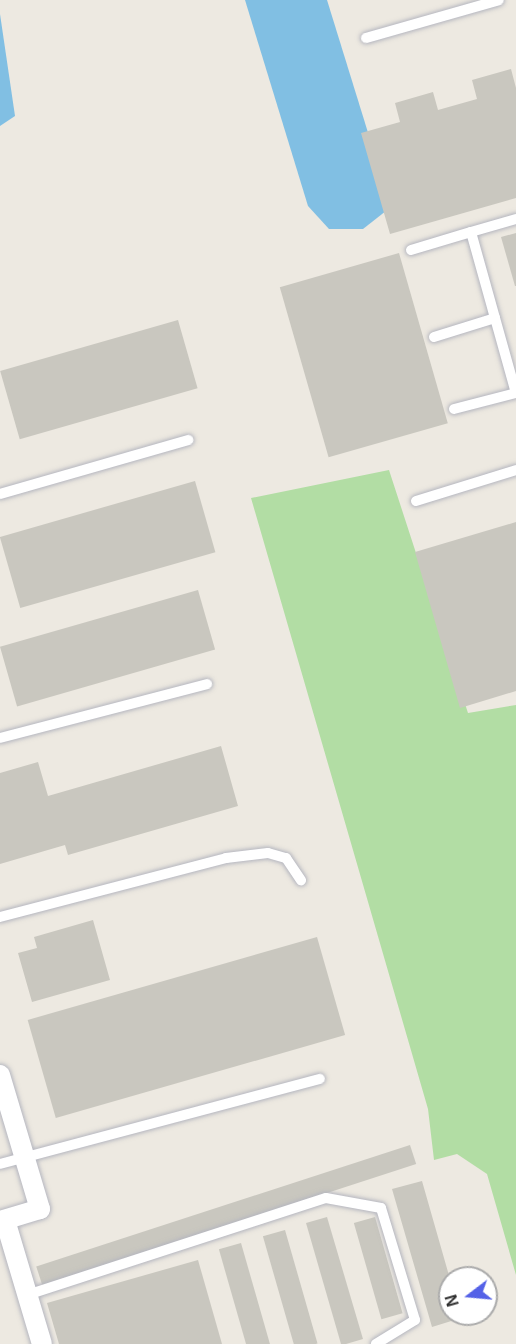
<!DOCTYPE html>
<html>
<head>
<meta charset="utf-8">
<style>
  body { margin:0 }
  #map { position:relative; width:516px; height:1344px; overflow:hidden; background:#ede9e1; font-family:Helvetica,sans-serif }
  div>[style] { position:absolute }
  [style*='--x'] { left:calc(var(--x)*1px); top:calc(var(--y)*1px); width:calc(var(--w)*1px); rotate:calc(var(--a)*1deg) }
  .green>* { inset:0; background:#b2dda4 }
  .water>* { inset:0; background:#81bfe3 }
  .building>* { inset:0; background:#c9c7bf; transform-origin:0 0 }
  .roads { filter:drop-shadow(0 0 2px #b5b6bf) drop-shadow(0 0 2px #b5b6bf) }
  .lane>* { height:10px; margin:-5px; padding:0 5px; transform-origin:5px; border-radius:5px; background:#fff }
  .street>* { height:20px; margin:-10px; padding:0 10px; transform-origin:10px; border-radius:10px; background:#fff }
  span { translate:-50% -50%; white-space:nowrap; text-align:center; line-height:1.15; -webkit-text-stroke:6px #fff; paint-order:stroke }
  .north { position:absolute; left:438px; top:1266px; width:60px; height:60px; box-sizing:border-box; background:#fff; border:2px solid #ababab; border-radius:50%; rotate:254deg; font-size:16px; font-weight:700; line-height:24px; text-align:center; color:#2d2d2d }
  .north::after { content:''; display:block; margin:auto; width:21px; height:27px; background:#5461e7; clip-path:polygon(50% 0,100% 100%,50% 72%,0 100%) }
</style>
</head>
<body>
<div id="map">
  <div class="green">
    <i style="clip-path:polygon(389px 470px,468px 713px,516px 705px,516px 1275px,487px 1174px,457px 1154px,434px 1160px,428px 1109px,251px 498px)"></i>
  </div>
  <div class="water">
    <i style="clip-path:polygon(245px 0,327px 0,391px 207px,363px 229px,329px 229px,308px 206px)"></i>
    <i style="clip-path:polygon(0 14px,15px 116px,0 126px)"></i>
  </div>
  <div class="building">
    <i style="clip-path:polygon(511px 69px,516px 88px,516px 198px,390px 234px,361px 133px,400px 122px,395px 103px,433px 92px,438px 110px,477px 99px,472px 80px)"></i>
    <i style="clip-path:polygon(516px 233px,516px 286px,515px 286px,501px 237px)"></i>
    <i style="left:399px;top:253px;width:177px;height:124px;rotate:74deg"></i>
    <i style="left:178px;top:320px;width:71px;height:185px;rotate:74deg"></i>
    <i style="left:195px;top:481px;width:74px;height:203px;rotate:74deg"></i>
    <i style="clip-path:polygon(516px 522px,516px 691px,460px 708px,415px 552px)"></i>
    <i style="left:198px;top:590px;width:62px;height:206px;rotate:74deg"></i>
    <i style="clip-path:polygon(221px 746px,238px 806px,68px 855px,65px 845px,0 864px,0 773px,38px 762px,48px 796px)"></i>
    <i style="clip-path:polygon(93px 920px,110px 980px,32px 1002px,18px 953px,37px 948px,34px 937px)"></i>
    <i style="left:317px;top:937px;width:102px;height:301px;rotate:74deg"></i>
    <i style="left:410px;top:1145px;width:20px;height:393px;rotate:72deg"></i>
    <i style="clip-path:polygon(422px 1181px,450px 1279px,450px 1314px,461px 1318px,432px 1327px,392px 1189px)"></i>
    <i style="clip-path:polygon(327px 1217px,363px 1339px,346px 1344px,341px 1344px,306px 1223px)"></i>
    <i style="left:375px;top:1217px;width:100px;height:22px;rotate:74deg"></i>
    <i style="left:285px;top:1230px;width:118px;height:23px;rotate:74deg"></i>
    <i style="left:241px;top:1243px;width:105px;height:23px;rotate:74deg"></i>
    <i style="clip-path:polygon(198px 1260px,222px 1344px,59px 1344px,47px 1303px)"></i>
  </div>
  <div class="roads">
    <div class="lane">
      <i style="--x:366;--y:38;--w:138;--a:-15.9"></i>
      <i style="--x:516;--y:219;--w:47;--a:163.9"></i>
      <i style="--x:471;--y:232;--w:167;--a:74.4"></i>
      <i style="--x:411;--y:250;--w:63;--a:-16.7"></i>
      <i style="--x:434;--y:337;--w:64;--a:-17.3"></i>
      <i style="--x:454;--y:409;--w:64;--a:-14.5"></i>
      <i style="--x:0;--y:494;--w:196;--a:-16"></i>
      <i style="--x:416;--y:501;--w:105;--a:-17.2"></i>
      <i style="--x:0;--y:738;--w:214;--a:-14.6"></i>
      <i style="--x:0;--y:917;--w:234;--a:-14.6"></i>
      <i style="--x:226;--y:858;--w:42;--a:-6.8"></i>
      <i style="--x:268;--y:853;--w:19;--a:16"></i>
      <i style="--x:286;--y:858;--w:27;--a:56"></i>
      <i style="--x:0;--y:1164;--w:331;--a:-14.9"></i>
      <i style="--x:27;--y:1295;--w:314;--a:-18"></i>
      <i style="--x:326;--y:1198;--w:56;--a:10.3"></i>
      <i style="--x:381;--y:1208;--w:117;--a:73.1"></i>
      <i style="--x:415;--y:1320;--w:46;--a:148.4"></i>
    </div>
    <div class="street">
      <i style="--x:0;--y:1075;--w:140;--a:73.4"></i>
      <i style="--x:40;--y:1209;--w:42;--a:163.3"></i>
      <i style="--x:5;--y:1220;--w:129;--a:73.4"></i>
    </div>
  </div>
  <div class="north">N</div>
</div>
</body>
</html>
